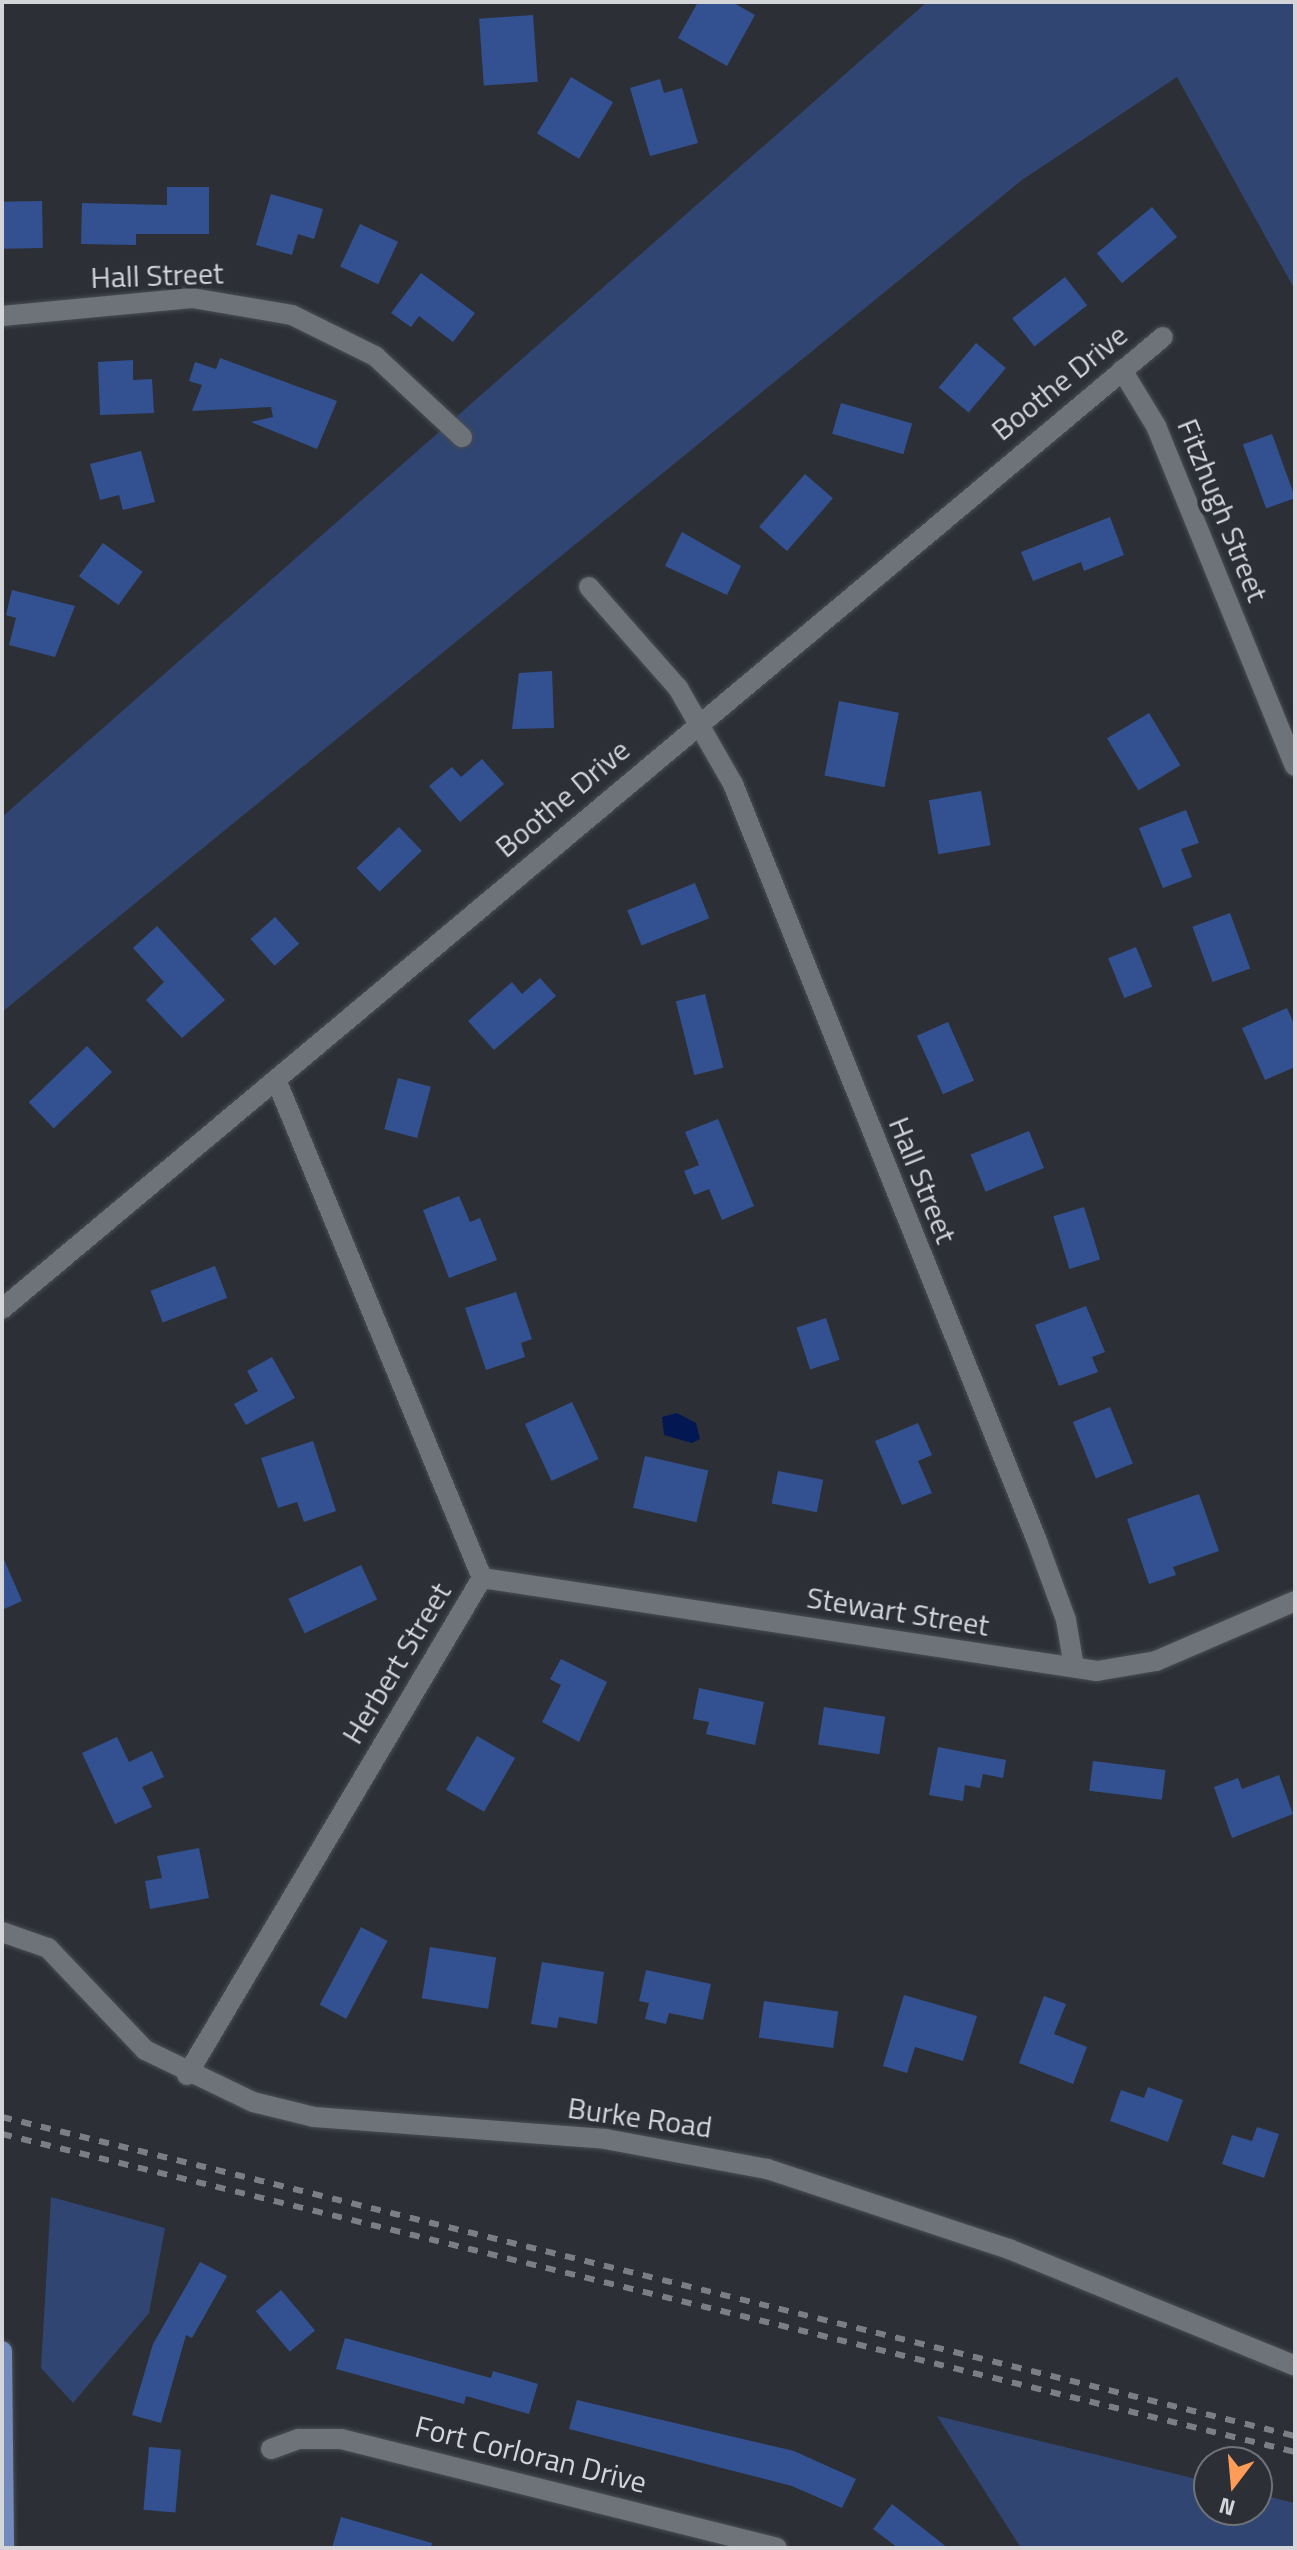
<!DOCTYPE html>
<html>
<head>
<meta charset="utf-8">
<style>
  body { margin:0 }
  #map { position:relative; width:1297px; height:2550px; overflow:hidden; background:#2c3036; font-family:"Titillium Web",sans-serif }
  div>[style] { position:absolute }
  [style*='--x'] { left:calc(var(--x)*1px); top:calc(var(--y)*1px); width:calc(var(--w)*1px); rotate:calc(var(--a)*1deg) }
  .green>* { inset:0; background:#304571 }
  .water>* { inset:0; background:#031853 }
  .building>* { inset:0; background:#335190; transform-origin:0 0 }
  .roads { filter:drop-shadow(0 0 2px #4a4d52) drop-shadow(0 0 2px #4a4d52) }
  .minor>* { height:20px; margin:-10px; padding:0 10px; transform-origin:10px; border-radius:10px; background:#6e7279 }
  .major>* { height:20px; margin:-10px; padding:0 10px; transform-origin:10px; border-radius:10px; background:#728abc }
  .rail>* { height:6px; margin-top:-3px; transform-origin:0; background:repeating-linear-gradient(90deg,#7b7e83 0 10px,transparent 0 20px) }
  span { translate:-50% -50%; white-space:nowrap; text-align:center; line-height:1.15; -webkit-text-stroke:8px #2c3036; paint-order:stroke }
  .street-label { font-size:30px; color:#d3d5d9 }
  .frame { position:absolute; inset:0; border:4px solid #d3d5d9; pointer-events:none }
  .north { position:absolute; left:1193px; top:2446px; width:80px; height:80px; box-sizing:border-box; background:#2c3036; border:2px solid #6f7277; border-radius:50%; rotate:196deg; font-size:22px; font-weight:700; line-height:32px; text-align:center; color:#d3d5d9 }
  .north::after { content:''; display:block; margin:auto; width:28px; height:36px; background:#fe9c58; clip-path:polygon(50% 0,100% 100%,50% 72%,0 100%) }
</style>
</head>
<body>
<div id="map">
  <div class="green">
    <i style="clip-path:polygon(927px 2px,1295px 2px,1295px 290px,1177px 77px,1022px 180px,2px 1012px,2px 817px)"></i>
    <i style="clip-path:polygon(51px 2197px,165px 2228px,149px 2313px,73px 2403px,41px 2368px)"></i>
    <i style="clip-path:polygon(937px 2416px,1209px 2482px,1209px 2510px,1257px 2510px,1257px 2494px,1295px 2503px,1295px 2548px,1021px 2548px)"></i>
  </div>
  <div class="water">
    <i style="clip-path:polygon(677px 1413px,696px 1423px,700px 1439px,692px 1443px,664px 1435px,662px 1417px)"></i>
  </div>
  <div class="building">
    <i style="clip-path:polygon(698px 2px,732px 2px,755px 15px,727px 66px,678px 38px)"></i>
    <i style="left:533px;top:15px;width:67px;height:54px;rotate:86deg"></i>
    <i style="left:571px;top:77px;width:49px;height:66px;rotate:31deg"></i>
    <i style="clip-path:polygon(660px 79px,664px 93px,682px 88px,698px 143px,650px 156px,630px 88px)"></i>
    <i style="clip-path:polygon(167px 187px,209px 187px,209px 234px,136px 234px,136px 245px,81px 244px,82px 203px,167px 205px)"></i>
    <i style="clip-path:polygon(271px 194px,323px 209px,314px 239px,298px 234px,292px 255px,256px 245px)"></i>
    <i style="left:42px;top:201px;width:47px;height:40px;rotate:89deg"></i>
    <i style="left:1152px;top:207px;width:39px;height:72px;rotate:50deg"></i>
    <i style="left:360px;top:224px;width:42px;height:47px;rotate:25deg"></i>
    <i style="clip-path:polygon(421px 273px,475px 313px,453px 342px,419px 316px,411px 327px,391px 313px)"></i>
    <i style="left:1065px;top:277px;width:36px;height:67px;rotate:52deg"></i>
    <i style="left:976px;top:343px;width:39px;height:58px;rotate:40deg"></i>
    <i style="clip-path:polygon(220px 358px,337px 401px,317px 449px,251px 422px,273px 417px,271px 407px,192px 411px,202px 385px,189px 381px,195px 362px,216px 369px)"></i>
    <i style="clip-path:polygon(133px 360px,133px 380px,152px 379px,154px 413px,100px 415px,98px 362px)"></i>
    <i style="left:841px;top:403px;width:74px;height:32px;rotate:16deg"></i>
    <i style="left:1272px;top:434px;width:68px;height:31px;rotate:70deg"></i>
    <i style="clip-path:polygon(141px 451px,155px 502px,123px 510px,119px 495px,100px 500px,90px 464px)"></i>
    <i style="left:805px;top:474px;width:37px;height:70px;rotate:41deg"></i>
    <i style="clip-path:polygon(1110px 517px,1124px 555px,1084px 571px,1081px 562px,1033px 581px,1021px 552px)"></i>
    <i style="clip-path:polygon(682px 532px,741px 566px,727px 595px,665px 566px)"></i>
    <i style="left:103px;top:543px;width:49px;height:41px;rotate:36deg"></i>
    <i style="clip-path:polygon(12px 590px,75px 606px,55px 657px,9px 645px,16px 618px,6px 615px)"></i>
    <i style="clip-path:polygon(552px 671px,554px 728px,512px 729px,519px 673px)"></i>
    <i style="left:839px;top:701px;width:61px;height:76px;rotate:11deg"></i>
    <i style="left:1149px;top:713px;width:61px;height:49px;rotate:59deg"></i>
    <i style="clip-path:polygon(482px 759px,504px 784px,460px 822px,429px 786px,452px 767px,461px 777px)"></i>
    <i style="left:981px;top:791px;width:55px;height:53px;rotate:80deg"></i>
    <i style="clip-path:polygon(1186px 810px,1199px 843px,1181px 849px,1192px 877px,1163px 888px,1139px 828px)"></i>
    <i style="left:399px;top:827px;width:33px;height:59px;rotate:46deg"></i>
    <i style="left:695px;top:883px;width:38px;height:73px;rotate:68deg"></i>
    <i style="left:1230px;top:913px;width:59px;height:40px;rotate:70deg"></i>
    <i style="left:275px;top:917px;width:36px;height:33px;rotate:48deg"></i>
    <i style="clip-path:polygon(157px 926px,225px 1000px,182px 1038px,146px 1000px,164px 982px,133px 948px)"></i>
    <i style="left:1136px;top:947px;width:43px;height:30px;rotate:68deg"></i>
    <i style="clip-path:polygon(540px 978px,556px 996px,494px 1050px,468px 1021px,512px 982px,522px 994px)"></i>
    <i style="left:705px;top:994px;width:76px;height:30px;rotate:76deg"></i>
    <i style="clip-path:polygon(1287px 1008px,1295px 1026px,1295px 1067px,1265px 1080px,1242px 1028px)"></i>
    <i style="left:948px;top:1022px;width:64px;height:34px;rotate:66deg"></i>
    <i style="left:87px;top:1046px;width:36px;height:81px;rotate:46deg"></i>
    <i style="left:398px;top:1078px;width:34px;height:53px;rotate:15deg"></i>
    <i style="clip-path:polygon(718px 1119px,754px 1206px,722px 1220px,709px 1189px,694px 1195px,684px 1171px,699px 1165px,685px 1132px)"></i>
    <i style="left:1029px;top:1131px;width:40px;height:63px;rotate:68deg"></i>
    <i style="clip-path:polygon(459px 1196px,470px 1222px,480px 1218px,497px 1260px,449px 1278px,423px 1210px)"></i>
    <i style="left:1084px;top:1207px;width:55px;height:32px;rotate:73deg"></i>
    <i style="left:215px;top:1266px;width:34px;height:69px;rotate:69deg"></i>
    <i style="clip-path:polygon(516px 1292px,532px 1339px,521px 1343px,525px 1357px,486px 1370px,465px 1308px)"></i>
    <i style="clip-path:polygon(1086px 1306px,1105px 1352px,1092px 1357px,1098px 1372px,1059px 1386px,1035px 1325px)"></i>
    <i style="left:826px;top:1318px;width:44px;height:31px;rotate:72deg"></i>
    <i style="clip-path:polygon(272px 1357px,295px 1398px,246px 1425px,234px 1404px,258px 1391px,247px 1371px)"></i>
    <i style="left:572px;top:1402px;width:63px;height:52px;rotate:65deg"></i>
    <i style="left:1110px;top:1407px;width:61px;height:40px;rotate:68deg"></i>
    <i style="clip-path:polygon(918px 1423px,932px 1455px,918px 1461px,932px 1493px,902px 1505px,875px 1441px)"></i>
    <i style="clip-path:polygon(313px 1441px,336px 1511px,304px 1522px,297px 1502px,278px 1508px,261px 1458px)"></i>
    <i style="left:645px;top:1456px;width:65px;height:53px;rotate:13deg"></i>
    <i style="left:778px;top:1471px;width:46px;height:33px;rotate:11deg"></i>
    <i style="clip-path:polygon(1199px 1494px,1219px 1551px,1173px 1567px,1176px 1575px,1149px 1584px,1127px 1519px)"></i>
    <i style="clip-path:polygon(2px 1555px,22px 1601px,2px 1610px)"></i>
    <i style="left:361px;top:1565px;width:38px;height:80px;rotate:65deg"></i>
    <i style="clip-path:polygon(561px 1659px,607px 1682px,579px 1742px,542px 1722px,561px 1685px,550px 1679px)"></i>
    <i style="clip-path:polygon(699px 1688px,764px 1702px,755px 1745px,706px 1734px,709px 1722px,693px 1719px)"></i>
    <i style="left:824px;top:1707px;width:62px;height:38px;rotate:9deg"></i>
    <i style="left:477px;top:1736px;width:44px;height:62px;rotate:30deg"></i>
    <i style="clip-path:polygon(117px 1737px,129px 1762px,152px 1751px,164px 1777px,142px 1787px,152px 1807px,115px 1824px,82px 1753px)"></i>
    <i style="clip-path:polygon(938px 1747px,1006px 1760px,1003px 1778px,983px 1774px,980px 1788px,965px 1785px,963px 1801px,929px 1795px)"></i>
    <i style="left:1093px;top:1761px;width:73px;height:30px;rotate:7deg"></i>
    <i style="clip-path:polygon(1279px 1775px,1293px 1814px,1232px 1838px,1214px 1787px,1238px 1778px,1242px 1789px)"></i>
    <i style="clip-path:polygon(199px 1848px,209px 1898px,150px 1909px,145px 1881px,162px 1878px,157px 1856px)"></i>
    <i style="left:361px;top:1927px;width:30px;height:88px;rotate:28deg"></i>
    <i style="left:430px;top:1947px;width:67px;height:52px;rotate:9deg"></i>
    <i style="clip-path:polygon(542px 1962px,604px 1972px,597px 2024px,559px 2017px,557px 2028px,531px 2024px)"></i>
    <i style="clip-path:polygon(646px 1970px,711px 1984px,703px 2020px,669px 2013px,666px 2024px,645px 2019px,649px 2003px,639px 2001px)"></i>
    <i style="clip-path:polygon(904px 1995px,977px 2016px,963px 2061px,915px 2047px,907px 2073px,883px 2066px)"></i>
    <i style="clip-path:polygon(1044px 1996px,1066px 2004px,1054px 2034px,1087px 2047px,1073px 2084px,1019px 2063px)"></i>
    <i style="left:764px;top:2001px;width:75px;height:37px;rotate:8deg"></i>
    <i style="clip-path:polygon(1148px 2087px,1183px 2100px,1168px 2142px,1110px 2121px,1121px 2090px,1144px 2098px)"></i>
    <i style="clip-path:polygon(1257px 2127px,1279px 2134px,1264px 2178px,1222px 2164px,1232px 2135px,1252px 2141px)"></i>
    <i style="clip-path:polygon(200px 2262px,227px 2276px,192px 2338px,186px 2335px,161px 2423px,132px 2415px,153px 2344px)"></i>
    <i style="left:281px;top:2290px;width:53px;height:33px;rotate:50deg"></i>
    <i style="clip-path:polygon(345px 2338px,491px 2378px,493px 2371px,538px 2384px,529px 2414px,466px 2396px,464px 2404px,336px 2369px)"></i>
    <i style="clip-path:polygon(577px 2400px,794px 2451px,856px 2479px,842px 2508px,792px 2486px,569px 2429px)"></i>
    <i style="left:149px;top:2447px;width:32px;height:63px;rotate:5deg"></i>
    <i style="clip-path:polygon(892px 2504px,948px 2548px,898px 2548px,873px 2529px)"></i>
    <i style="clip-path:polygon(341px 2517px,432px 2543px,431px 2548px,332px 2548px)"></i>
  </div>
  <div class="roads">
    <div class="minor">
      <i style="--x:2;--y:316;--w:191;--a:-5.4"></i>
      <i style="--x:192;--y:298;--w:101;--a:9.6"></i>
      <i style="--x:292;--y:315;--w:93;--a:26.3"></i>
      <i style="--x:375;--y:356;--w:119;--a:43"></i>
      <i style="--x:1122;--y:370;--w:66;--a:58.7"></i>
      <i style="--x:1156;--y:426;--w:367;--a:67.8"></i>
      <i style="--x:589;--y:587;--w:135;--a:48.6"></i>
      <i style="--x:678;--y:688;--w:111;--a:60.2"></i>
      <i style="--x:733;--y:784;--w:816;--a:68.12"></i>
      <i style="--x:1037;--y:1541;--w:84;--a:69.8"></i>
      <i style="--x:1066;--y:1620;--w:48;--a:80.3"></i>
      <i style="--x:277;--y:1082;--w:537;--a:67.54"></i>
      <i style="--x:2;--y:1309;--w:1514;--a:-39.94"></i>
      <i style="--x:482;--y:1578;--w:622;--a:8.6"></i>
      <i style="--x:1097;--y:1671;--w:60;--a:-9.6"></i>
      <i style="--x:1156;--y:1661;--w:151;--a:-23.3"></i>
      <i style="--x:2;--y:1932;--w:49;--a:19.2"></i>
      <i style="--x:48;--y:1948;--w:141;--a:46.4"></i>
      <i style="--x:145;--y:2050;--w:120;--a:25.7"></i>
      <i style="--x:253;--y:2102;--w:63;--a:13.8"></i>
      <i style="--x:314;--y:2117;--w:292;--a:4.3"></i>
      <i style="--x:605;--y:2139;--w:165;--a:10.5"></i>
      <i style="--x:767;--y:2169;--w:255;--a:18.3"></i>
      <i style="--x:1009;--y:2249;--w:309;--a:22.2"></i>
      <i style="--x:187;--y:2075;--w:578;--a:-59.31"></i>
      <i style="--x:271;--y:2449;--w:30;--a:-20"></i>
      <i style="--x:299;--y:2439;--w:42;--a:0"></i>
      <i style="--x:341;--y:2439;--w:449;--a:14"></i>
    </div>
    <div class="major">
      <i style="--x:2;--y:2351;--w:197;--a:89.4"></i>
    </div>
  </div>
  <div class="rail">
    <i style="--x:2;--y:2117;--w:1332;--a:13.86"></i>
    <i style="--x:2;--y:2134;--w:1332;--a:13.82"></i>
  </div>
  <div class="street-label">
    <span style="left:157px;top:275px;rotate:-2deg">Hall Street</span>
    <span style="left:1059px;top:382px;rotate:-39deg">Boothe Drive</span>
    <span style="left:1223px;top:510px;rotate:68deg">Fitzhugh Street</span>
    <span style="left:562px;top:798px;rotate:-40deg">Boothe Drive</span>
    <span style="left:923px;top:1180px;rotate:68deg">Hall Street</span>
    <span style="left:898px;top:1611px;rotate:9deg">Stewart Street</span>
    <span style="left:396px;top:1663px;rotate:-59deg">Herbert Street</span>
    <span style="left:640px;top:2117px;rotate:8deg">Burke Road</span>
    <span style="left:531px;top:2454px;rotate:14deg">Fort Corloran Drive</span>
  </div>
  <div class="frame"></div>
  <div class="north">N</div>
</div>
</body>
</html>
